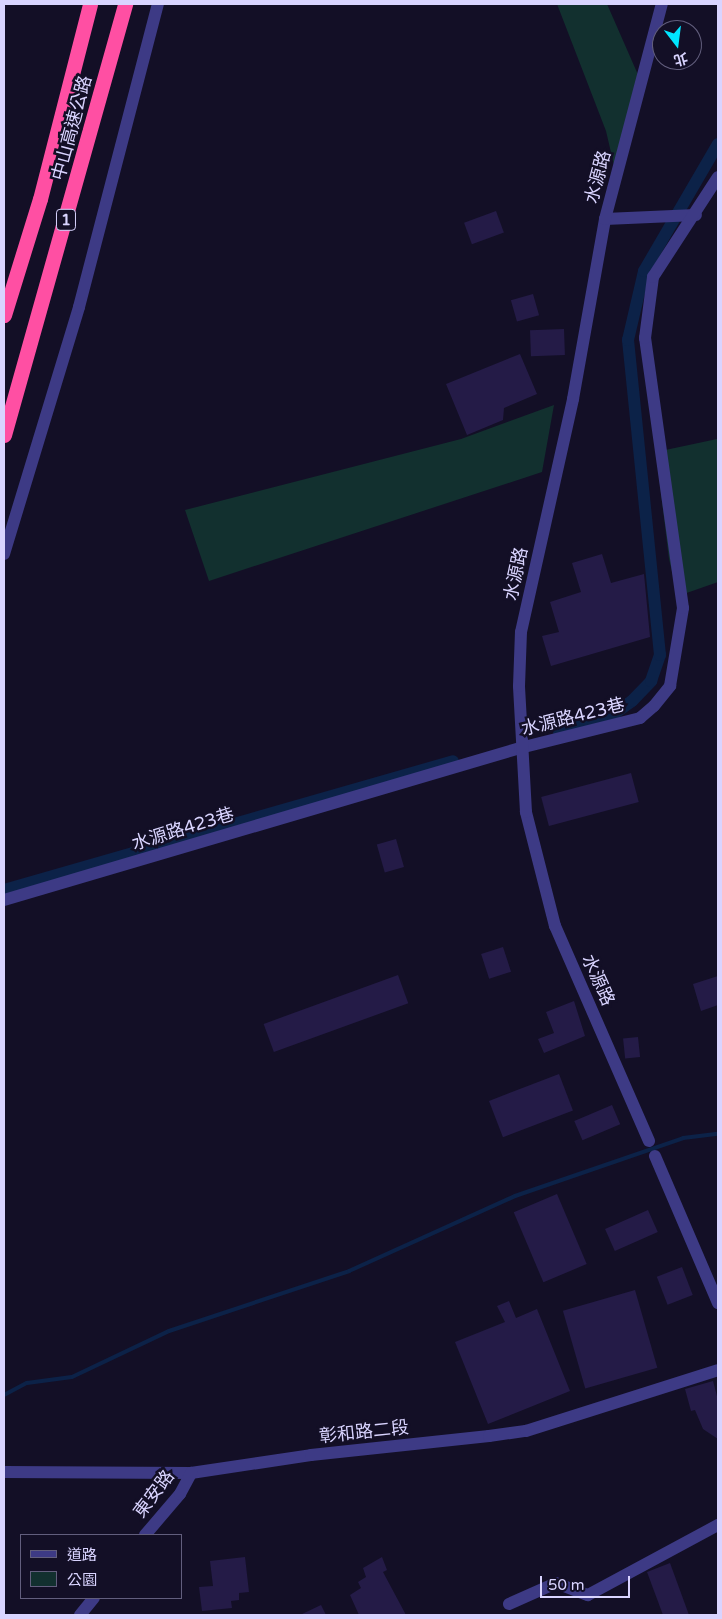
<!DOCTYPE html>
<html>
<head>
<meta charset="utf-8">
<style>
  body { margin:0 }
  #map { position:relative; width:722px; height:1619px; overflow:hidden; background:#130f26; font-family:"Varela Round","Noto Sans TC",sans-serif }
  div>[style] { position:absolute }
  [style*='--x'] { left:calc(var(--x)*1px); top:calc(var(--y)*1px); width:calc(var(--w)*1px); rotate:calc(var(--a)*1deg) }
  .green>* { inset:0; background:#12302f }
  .stream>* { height:4px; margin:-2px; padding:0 2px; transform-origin:2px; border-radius:2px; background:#0c2248 }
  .canal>* { height:12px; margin:-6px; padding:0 6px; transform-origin:6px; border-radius:6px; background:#0c2248 }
  .building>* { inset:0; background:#241b47; transform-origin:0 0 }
  .minor>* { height:12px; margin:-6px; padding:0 6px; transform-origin:6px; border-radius:6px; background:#3d3a85 }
  .highway>* { height:15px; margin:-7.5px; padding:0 7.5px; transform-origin:7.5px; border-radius:7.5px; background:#ff4fa3 }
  span { translate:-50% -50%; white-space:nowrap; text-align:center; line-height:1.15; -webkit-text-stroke:5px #130f26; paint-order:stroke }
  .shield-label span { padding:1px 4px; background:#130f26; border:1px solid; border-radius:4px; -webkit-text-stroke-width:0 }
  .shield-label { font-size:16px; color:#d9d4ff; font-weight:700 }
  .street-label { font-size:18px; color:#d9d4ff }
  .frame { position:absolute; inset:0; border:5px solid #d9d4ff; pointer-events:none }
  .legend { position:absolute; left:20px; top:1534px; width:162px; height:65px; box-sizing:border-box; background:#130f26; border:1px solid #625e7d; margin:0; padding:6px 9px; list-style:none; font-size:15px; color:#d9d4ff }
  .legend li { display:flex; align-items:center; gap:10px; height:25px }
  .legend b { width:25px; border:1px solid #625e7d }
  .north { position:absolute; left:652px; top:20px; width:50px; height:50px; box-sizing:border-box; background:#130f26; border:1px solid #625e7d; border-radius:50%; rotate:165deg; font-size:14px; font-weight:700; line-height:20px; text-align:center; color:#d9d4ff }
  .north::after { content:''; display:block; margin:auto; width:18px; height:22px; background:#00e5ff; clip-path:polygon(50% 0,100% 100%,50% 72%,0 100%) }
  .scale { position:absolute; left:540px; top:1576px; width:90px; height:22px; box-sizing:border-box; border:2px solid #d9d4ff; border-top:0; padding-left:6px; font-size:15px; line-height:18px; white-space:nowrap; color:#d9d4ff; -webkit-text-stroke:4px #130f26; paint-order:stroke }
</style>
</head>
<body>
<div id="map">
  <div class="green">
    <i style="clip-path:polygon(557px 4px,607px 4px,639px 77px,616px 174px,606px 131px)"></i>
    <i style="clip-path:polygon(554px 405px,542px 472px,209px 581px,185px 510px,461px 439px)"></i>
    <i style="clip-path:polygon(717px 439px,718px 582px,678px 596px,669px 559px,656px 452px)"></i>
  </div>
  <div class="stream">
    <i style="--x:4;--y:1395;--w:26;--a:-28"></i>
    <i style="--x:27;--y:1383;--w:45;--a:-7.6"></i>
    <i style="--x:72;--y:1377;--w:107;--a:-25.4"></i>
    <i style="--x:169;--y:1331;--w:190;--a:-18.4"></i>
    <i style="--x:349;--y:1271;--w:182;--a:-24.3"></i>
    <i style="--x:515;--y:1196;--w:178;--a:-19"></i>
    <i style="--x:683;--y:1138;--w:35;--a:-7"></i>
  </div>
  <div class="canal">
    <i style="--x:559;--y:732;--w:50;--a:-15.2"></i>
    <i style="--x:607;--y:719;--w:31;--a:-36"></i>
    <i style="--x:632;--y:701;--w:28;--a:-46"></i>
    <i style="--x:651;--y:681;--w:28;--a:-71"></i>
    <i style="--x:660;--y:655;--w:317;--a:-95.8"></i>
    <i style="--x:628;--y:340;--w:71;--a:-76.9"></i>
    <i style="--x:644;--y:271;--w:147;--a:-59.8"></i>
    <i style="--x:4;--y:890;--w:467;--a:-16"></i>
  </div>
  <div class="building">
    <i style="left:496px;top:211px;width:23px;height:34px;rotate:70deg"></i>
    <i style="left:533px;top:294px;width:22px;height:23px;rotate:74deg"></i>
    <i style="left:564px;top:329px;width:26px;height:34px;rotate:88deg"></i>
    <i style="clip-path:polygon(520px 354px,537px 394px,504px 408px,503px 420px,467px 435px,446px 384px)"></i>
    <i style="clip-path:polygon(602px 554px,611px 583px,644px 574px,650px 637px,551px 666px,542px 636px,559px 632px,550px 602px,581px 592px,572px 563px)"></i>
    <i style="left:631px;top:773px;width:30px;height:93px;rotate:75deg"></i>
    <i style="left:396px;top:839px;width:29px;height:20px;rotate:74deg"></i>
    <i style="left:503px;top:947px;width:26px;height:23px;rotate:72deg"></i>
    <i style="left:398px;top:975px;width:30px;height:143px;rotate:70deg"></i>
    <i style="clip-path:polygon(718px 976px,718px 1005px,701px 1011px,693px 984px)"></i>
    <i style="clip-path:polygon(574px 1001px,585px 1036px,544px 1053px,538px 1039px,554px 1033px,546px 1012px)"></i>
    <i style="left:638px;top:1037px;width:20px;height:15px;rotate:84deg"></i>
    <i style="left:559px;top:1074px;width:39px;height:75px;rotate:69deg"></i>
    <i style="left:612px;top:1105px;width:21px;height:41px;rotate:67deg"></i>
    <i style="left:557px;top:1194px;width:76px;height:47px;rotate:67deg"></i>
    <i style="left:648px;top:1210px;width:24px;height:47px;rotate:66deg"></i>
    <i style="left:682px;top:1267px;width:30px;height:27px;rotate:69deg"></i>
    <i style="left:635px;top:1290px;width:81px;height:75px;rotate:74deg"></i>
    <i style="clip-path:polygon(509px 1301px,516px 1318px,537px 1309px,570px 1391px,488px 1424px,455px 1342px,505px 1322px,497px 1306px)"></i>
    <i style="clip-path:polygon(713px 1381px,718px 1400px,718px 1439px,703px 1429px,695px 1410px,691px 1411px,685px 1389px)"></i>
    <i style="clip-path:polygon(245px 1557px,249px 1592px,239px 1593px,239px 1600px,231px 1601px,232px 1608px,202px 1611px,199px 1587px,213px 1586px,210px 1561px)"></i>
    <i style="clip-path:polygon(382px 1557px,387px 1570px,383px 1572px,406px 1615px,359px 1615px,350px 1595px,361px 1588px,358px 1582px,366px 1577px,363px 1568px)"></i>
    <i style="clip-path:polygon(670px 1563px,689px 1615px,663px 1615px,647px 1572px)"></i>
    <i style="clip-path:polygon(321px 1605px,326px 1615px,300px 1615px)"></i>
  </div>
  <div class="minor">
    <i style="--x:605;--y:219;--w:91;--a:-2.5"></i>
    <i style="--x:4;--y:554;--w:258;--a:-73.1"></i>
    <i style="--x:79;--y:307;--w:313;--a:-75.4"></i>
    <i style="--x:4;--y:900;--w:538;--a:-16.41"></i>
    <i style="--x:520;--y:748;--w:124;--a:-14"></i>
    <i style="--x:640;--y:718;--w:18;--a:-41"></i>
    <i style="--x:654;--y:706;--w:26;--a:-51"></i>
    <i style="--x:670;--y:686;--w:79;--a:-80.5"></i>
    <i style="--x:683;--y:608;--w:273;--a:-98"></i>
    <i style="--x:645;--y:338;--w:62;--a:-82.5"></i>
    <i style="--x:653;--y:277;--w:119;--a:-57"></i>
    <i style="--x:649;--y:1141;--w:235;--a:-113.6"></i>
    <i style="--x:555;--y:926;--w:118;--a:-104.3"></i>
    <i style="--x:526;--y:812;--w:126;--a:-93.2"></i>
    <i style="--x:519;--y:686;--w:54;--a:-87.9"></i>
    <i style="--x:521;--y:632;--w:239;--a:-77.4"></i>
    <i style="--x:573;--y:399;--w:183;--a:-79.9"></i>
    <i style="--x:605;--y:219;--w:222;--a:-75.2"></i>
    <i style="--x:655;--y:1156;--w:160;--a:66.8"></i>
    <i style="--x:4;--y:1472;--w:187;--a:0.3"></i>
    <i style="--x:191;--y:1473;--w:121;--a:-8.5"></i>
    <i style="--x:311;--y:1455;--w:179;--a:-6.1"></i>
    <i style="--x:489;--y:1436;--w:37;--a:-8"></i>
    <i style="--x:526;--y:1431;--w:201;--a:-17.6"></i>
    <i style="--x:145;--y:1535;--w:54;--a:-49.5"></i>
    <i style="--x:180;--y:1494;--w:24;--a:-62"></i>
    <i style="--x:509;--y:1604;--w:51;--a:-24.1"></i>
    <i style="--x:556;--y:1583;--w:34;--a:21"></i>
    <i style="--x:588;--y:1595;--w:148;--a:-28.3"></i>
    <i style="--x:80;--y:1615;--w:22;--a:-51"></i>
  </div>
  <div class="highway">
    <i style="--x:4;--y:315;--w:121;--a:-72.8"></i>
    <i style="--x:40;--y:199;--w:201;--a:-75.6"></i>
    <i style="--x:4;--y:435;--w:448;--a:-74.3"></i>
  </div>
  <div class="shield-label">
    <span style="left:66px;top:220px">1</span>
  </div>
  <div class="street-label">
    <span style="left:72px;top:128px;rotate:-75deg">中山高速公路</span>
    <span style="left:598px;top:177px;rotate:-75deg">水源路</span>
    <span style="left:516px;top:574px;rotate:-78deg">水源路</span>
    <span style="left:573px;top:717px;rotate:-14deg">水源路423巷</span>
    <span style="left:183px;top:829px;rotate:-17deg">水源路423巷</span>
    <span style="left:598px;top:980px;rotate:66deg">水源路</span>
    <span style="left:364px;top:1432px;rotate:-6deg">彰和路二段</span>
    <span style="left:154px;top:1494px;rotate:-53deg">東安路</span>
  </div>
  <div class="frame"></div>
  <ul class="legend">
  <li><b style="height:6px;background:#3d3a85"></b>道路</li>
  <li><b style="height:14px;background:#12302f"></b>公園</li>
  </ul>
  <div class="north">北</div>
  <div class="scale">50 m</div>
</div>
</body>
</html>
